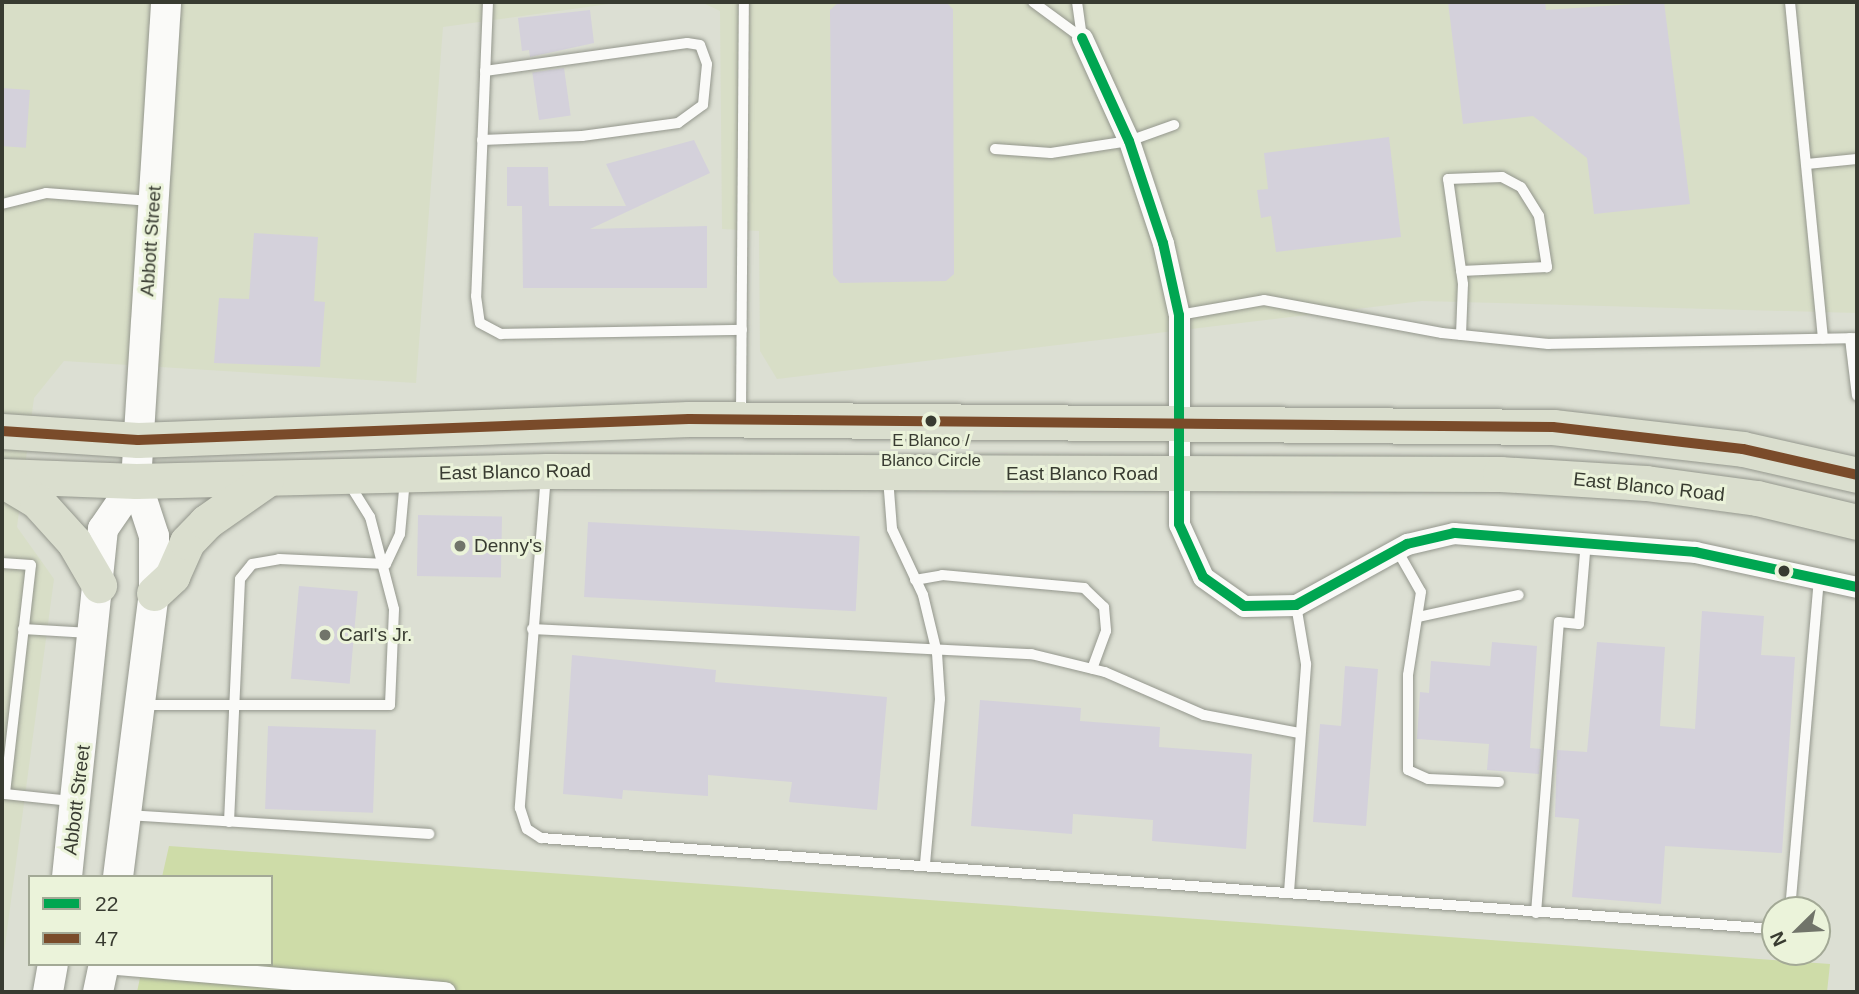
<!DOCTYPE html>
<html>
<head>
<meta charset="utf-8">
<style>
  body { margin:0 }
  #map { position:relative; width:1859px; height:994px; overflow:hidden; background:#dcdfd3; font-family:Helvetica,sans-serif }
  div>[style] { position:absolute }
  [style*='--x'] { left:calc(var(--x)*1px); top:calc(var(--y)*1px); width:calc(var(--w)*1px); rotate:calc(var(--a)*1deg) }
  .built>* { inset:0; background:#d8dec7 }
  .green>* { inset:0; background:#cedca8 }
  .building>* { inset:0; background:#d4d1db; transform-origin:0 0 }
  .roads { filter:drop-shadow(0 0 2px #94978d) drop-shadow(0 0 2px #94978d) }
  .service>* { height:10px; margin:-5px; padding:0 5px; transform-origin:5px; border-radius:5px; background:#fafaf8 }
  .minor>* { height:21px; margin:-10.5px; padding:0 10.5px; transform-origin:10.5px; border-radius:10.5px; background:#fafaf8 }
  .secondary>* { height:30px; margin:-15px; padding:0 15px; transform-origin:15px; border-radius:15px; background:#fafaf8 }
  .trunk>* { height:35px; margin:-17.5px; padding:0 17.5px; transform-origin:17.5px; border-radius:17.5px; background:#dadece }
  .bus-1>* { height:10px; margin:-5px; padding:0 5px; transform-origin:5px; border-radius:5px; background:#00a651 }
  .bus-2>* { height:10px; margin:-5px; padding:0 5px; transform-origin:5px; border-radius:5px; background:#7a4b2a }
  .dots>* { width:19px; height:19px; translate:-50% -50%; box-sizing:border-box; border:4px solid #ebf3da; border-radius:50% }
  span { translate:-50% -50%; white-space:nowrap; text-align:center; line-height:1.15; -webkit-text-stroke:6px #ebf3da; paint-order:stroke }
  .bus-label { font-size:17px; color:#383b31 }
  .street-label { font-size:19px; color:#383b31 }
  .poi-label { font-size:19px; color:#383b31 }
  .left { translate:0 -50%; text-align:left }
  .frame { position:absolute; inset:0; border:4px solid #383b31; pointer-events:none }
  .legend { position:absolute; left:28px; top:875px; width:245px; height:91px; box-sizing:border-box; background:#ebf3da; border:2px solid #a3a996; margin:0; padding:9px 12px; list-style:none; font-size:21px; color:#383b31 }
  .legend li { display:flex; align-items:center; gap:14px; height:35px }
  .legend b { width:35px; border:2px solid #a3a996 }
  .north { position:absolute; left:1761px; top:896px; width:70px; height:70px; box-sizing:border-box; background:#ebf3da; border:2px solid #a3a996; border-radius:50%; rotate:246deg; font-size:19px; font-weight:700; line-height:28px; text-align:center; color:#383b31 }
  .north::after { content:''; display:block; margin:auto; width:24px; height:32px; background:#71746a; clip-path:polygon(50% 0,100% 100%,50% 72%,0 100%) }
</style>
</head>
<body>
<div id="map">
  <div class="built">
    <i style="clip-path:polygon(2px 2px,623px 2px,443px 27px,416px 383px,64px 361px,34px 398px,17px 527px,54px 579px,2px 968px)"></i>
    <i style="clip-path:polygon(701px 2px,1857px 2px,1857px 313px,1422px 301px,777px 379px,760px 351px,759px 231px,722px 229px,720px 11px)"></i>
  </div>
  <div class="green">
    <i style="clip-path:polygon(169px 846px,1830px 964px,1827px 992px,137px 992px,143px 964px,271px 964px,271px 877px,162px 877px)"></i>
  </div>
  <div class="building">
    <i style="clip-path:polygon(839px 2px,946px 2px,953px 9px,954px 274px,946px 281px,840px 283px,833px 275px,830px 10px)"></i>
    <i style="clip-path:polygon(1448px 2px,1545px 2px,1546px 10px,1664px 2px,1690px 204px,1594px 214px,1587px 158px,1533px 116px,1463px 124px)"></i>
    <i style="clip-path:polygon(590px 10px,594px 43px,530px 57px,529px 50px,522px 51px,518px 18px)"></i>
    <i style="left:564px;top:68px;width:48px;height:32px;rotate:82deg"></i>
    <i style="left:2px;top:88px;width:28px;height:58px;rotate:4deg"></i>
    <i style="clip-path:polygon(1389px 137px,1401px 237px,1276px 252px,1271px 216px,1261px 218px,1257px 190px,1268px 189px,1264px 153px)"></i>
    <i style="clip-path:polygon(694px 140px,710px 173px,590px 229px,707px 226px,707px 288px,523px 288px,522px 206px,507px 206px,507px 167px,548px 167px,549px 206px,626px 206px,606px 164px)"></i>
    <i style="clip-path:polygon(254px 233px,318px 237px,314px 301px,325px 302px,320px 367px,214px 363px,219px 298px,249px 299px)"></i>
    <i style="left:418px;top:515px;width:84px;height:61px;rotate:1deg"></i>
    <i style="left:588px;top:522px;width:272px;height:75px;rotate:3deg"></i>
    <i style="left:299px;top:586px;width:59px;height:93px;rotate:5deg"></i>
    <i style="clip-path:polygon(1702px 611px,1764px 616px,1761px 655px,1795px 657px,1782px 853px,1665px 846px,1661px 904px,1572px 897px,1579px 819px,1555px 817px,1557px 750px,1587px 752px,1597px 642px,1665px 647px,1660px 726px,1695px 729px)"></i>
    <i style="clip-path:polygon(1492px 642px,1537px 646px,1530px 748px,1541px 749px,1539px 774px,1487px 770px,1489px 744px,1417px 739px,1420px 692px,1429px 693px,1431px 661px,1490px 666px)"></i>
    <i style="clip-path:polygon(572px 655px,716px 670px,715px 682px,887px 697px,877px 810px,789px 802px,792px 782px,708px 775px,708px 796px,623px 790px,622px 799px,563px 794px)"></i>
    <i style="clip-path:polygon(1345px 666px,1378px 669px,1366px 826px,1313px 822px,1320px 724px,1341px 726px)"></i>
    <i style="clip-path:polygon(980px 700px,1081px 708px,1080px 721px,1160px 727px,1159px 747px,1252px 754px,1246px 849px,1152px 841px,1153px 820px,1073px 814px,1072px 834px,971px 826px)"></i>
    <i style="left:268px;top:726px;width:108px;height:83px;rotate:2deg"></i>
  </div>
  <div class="roads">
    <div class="service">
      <i style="--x:488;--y:2;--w:294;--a:92.3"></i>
      <i style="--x:476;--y:296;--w:27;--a:82"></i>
      <i style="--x:480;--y:323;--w:24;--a:28"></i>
      <i style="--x:501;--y:334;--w:241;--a:-1"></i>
      <i style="--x:1033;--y:2;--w:61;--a:36.3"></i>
      <i style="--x:1077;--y:2;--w:36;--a:82"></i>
      <i style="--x:1790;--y:2;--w:338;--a:84.4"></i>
      <i style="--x:482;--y:140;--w:100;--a:-2.3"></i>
      <i style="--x:582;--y:136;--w:97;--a:-7.7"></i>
      <i style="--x:678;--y:123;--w:31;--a:-36"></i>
      <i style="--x:703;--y:105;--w:41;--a:-84.4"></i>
      <i style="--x:707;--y:64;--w:20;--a:-110"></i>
      <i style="--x:700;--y:45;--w:13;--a:-171"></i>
      <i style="--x:687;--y:43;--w:204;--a:172.1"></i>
      <i style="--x:995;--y:149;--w:56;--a:4.1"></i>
      <i style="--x:1051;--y:153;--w:79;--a:-8.7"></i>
      <i style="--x:1129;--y:141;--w:48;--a:-19.6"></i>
      <i style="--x:1807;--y:164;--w:50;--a:-5.7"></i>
      <i style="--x:2;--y:204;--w:45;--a:-14"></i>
      <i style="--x:46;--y:193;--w:105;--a:4.4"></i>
      <i style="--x:1179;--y:315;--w:86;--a:-10"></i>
      <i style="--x:1264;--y:300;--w:181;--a:10.5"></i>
      <i style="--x:1442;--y:333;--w:107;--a:5.9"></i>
      <i style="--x:1548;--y:344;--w:309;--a:-1.1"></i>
      <i style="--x:1461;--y:335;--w:51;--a:-87.8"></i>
      <i style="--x:1463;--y:284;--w:106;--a:-98.1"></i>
      <i style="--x:1448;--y:179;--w:54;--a:-2.1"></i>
      <i style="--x:1502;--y:177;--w:21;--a:28"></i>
      <i style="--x:1521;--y:187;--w:34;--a:58"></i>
      <i style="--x:1539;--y:216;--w:52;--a:81.1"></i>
      <i style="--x:1547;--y:267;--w:86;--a:177.3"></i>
      <i style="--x:1850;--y:338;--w:58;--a:83.1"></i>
      <i style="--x:741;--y:414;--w:412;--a:-89.6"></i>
      <i style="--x:546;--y:474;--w:335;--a:94.5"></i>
      <i style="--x:520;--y:808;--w:22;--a:72"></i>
      <i style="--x:527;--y:829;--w:17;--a:33"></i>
      <i style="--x:541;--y:838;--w:1237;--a:4.22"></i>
      <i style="--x:888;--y:478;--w:51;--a:85.5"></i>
      <i style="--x:892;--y:529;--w:73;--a:64.8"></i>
      <i style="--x:923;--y:595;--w:60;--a:76.4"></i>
      <i style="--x:937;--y:653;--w:46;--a:86.3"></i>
      <i style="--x:940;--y:699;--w:167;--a:95.2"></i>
      <i style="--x:1397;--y:550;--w:48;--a:60.3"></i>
      <i style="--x:1421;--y:592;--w:84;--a:98.9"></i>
      <i style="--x:1408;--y:675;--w:95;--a:90"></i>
      <i style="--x:1408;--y:770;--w:22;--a:24"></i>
      <i style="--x:1428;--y:779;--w:71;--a:2.4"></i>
      <i style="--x:2;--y:563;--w:29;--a:4"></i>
      <i style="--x:31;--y:565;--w:230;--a:96.5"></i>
      <i style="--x:5;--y:794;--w:66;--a:6.1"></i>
      <i style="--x:386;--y:564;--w:33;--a:-65"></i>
      <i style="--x:400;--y:534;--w:55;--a:-84.8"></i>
      <i style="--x:915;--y:580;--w:27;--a:-10"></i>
      <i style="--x:942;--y:575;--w:143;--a:5.2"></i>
      <i style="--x:1084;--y:588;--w:28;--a:44"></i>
      <i style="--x:1104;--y:607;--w:24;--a:85"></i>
      <i style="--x:1106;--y:631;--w:40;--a:110.2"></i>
      <i style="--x:1418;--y:617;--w:103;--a:-12.3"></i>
      <i style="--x:23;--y:629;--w:67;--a:3.4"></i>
      <i style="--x:532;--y:629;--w:500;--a:2.9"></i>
      <i style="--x:1031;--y:654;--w:76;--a:13.7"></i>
      <i style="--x:1105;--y:672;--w:108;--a:23.5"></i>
      <i style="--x:1204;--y:715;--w:97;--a:10.7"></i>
      <i style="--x:142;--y:705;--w:248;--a:0"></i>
      <i style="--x:390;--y:705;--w:96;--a:-87.6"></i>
      <i style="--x:394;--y:609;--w:95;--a:-104.6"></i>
      <i style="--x:370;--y:517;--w:40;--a:-122"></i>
      <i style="--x:128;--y:815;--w:302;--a:3.6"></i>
      <i style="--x:229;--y:822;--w:243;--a:-87.4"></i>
      <i style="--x:240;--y:579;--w:19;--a:-51"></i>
      <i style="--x:252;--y:564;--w:27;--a:-10"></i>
      <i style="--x:279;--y:559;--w:107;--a:2.7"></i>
      <i style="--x:1289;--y:892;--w:229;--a:-85.7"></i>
      <i style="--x:1306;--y:664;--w:60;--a:-99.6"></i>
      <i style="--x:1790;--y:910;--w:333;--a:-85"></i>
      <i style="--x:1536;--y:913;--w:292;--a:-85.5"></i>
      <i style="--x:1559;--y:622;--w:20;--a:6"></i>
      <i style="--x:1579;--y:624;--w:83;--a:-85.2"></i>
    </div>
    <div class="minor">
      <i style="--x:1082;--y:38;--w:113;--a:65.5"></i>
      <i style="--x:1129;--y:141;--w:108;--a:71.6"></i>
      <i style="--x:1163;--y:243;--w:74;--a:77.5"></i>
      <i style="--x:1179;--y:315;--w:209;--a:90"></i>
      <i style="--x:1179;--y:524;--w:58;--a:65.6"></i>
      <i style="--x:1203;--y:577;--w:50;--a:35.3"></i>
      <i style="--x:1244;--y:606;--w:52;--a:-1.1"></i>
      <i style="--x:1296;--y:605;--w:127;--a:-28.8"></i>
      <i style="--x:1407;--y:544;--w:48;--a:-13.2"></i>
      <i style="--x:1454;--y:533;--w:242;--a:4.5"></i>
      <i style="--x:1695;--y:552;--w:166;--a:12.2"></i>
      <i style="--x:117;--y:964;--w:329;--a:4.9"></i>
    </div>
    <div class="secondary">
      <i style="--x:67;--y:877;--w:350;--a:-84.1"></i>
      <i style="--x:103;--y:529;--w:58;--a:-55.5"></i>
      <i style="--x:118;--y:877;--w:286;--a:-82.8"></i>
      <i style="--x:154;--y:593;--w:57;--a:-90"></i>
      <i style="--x:154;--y:536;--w:58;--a:-108.1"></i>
      <i style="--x:136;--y:481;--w:480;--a:-86.4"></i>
      <i style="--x:48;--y:992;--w:28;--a:-80"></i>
      <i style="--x:98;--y:992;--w:29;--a:-78"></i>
    </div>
    <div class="trunk">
      <i style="--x:2;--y:431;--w:136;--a:3.8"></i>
      <i style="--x:138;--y:440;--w:551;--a:-2.18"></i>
      <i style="--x:689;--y:419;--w:864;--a:0.53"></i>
      <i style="--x:1553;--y:427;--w:191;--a:6.6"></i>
      <i style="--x:1743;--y:449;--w:117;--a:12.8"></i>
      <i style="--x:2;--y:476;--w:134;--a:2.1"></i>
      <i style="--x:136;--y:481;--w:411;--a:-1.4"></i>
      <i style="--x:547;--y:471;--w:953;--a:0.18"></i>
      <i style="--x:1500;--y:474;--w:146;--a:3.5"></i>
      <i style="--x:1646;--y:483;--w:112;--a:7.7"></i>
      <i style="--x:1757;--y:498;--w:103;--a:13.5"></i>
      <i style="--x:2;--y:480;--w:41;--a:31"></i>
      <i style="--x:37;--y:501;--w:55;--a:47.9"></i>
      <i style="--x:74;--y:542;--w:50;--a:59.8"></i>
      <i style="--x:154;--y:593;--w:25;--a:-43"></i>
      <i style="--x:172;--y:576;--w:37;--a:-66"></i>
      <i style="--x:187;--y:542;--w:28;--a:-46"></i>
      <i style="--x:206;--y:522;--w:73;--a:-35"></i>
    </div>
  </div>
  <div class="bus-1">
    <i style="--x:1082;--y:38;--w:113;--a:65.5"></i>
    <i style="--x:1129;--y:141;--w:108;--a:71.6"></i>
    <i style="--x:1163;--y:243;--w:74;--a:77.5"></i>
    <i style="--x:1179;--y:315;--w:209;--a:90"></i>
    <i style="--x:1179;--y:524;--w:58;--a:65.6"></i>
    <i style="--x:1203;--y:577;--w:50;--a:35.3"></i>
    <i style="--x:1244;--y:606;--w:52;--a:-1.1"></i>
    <i style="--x:1296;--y:605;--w:127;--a:-28.8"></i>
    <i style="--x:1407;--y:544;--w:48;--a:-13.2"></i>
    <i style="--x:1454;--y:533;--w:242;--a:4.5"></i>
    <i style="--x:1695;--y:552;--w:166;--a:12.2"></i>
  </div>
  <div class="bus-2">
    <i style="--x:2;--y:431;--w:136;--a:3.8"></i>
    <i style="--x:138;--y:440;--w:551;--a:-2.18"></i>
    <i style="--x:689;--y:419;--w:864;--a:0.53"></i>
    <i style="--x:1553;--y:427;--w:191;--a:6.6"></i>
    <i style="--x:1743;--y:449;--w:117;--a:12.8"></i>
  </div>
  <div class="dots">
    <i style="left:931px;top:421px;background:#383b31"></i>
    <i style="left:460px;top:546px;background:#71746a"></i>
    <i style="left:1784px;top:571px;background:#383b31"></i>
    <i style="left:325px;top:635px;background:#71746a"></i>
  </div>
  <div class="bus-label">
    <span style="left:931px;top:451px">E Blanco /<br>Blanco Circle</span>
  </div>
  <div class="street-label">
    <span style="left:151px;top:241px;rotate:-86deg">Abbott Street</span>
    <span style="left:515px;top:472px;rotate:-1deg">East Blanco Road</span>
    <span style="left:1082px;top:474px">East Blanco Road</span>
    <span style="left:1649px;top:487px;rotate:6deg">East Blanco Road</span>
    <span style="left:77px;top:800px;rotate:-83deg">Abbott Street</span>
  </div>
  <div class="poi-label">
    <span class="left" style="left:474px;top:546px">Denny's</span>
    <span class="left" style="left:339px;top:635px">Carl's Jr.</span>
  </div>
  <div class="frame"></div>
  <ul class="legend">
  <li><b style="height:9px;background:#00a651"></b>22</li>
  <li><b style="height:9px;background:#7a4b2a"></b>47</li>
  </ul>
  <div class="north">N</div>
</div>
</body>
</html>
